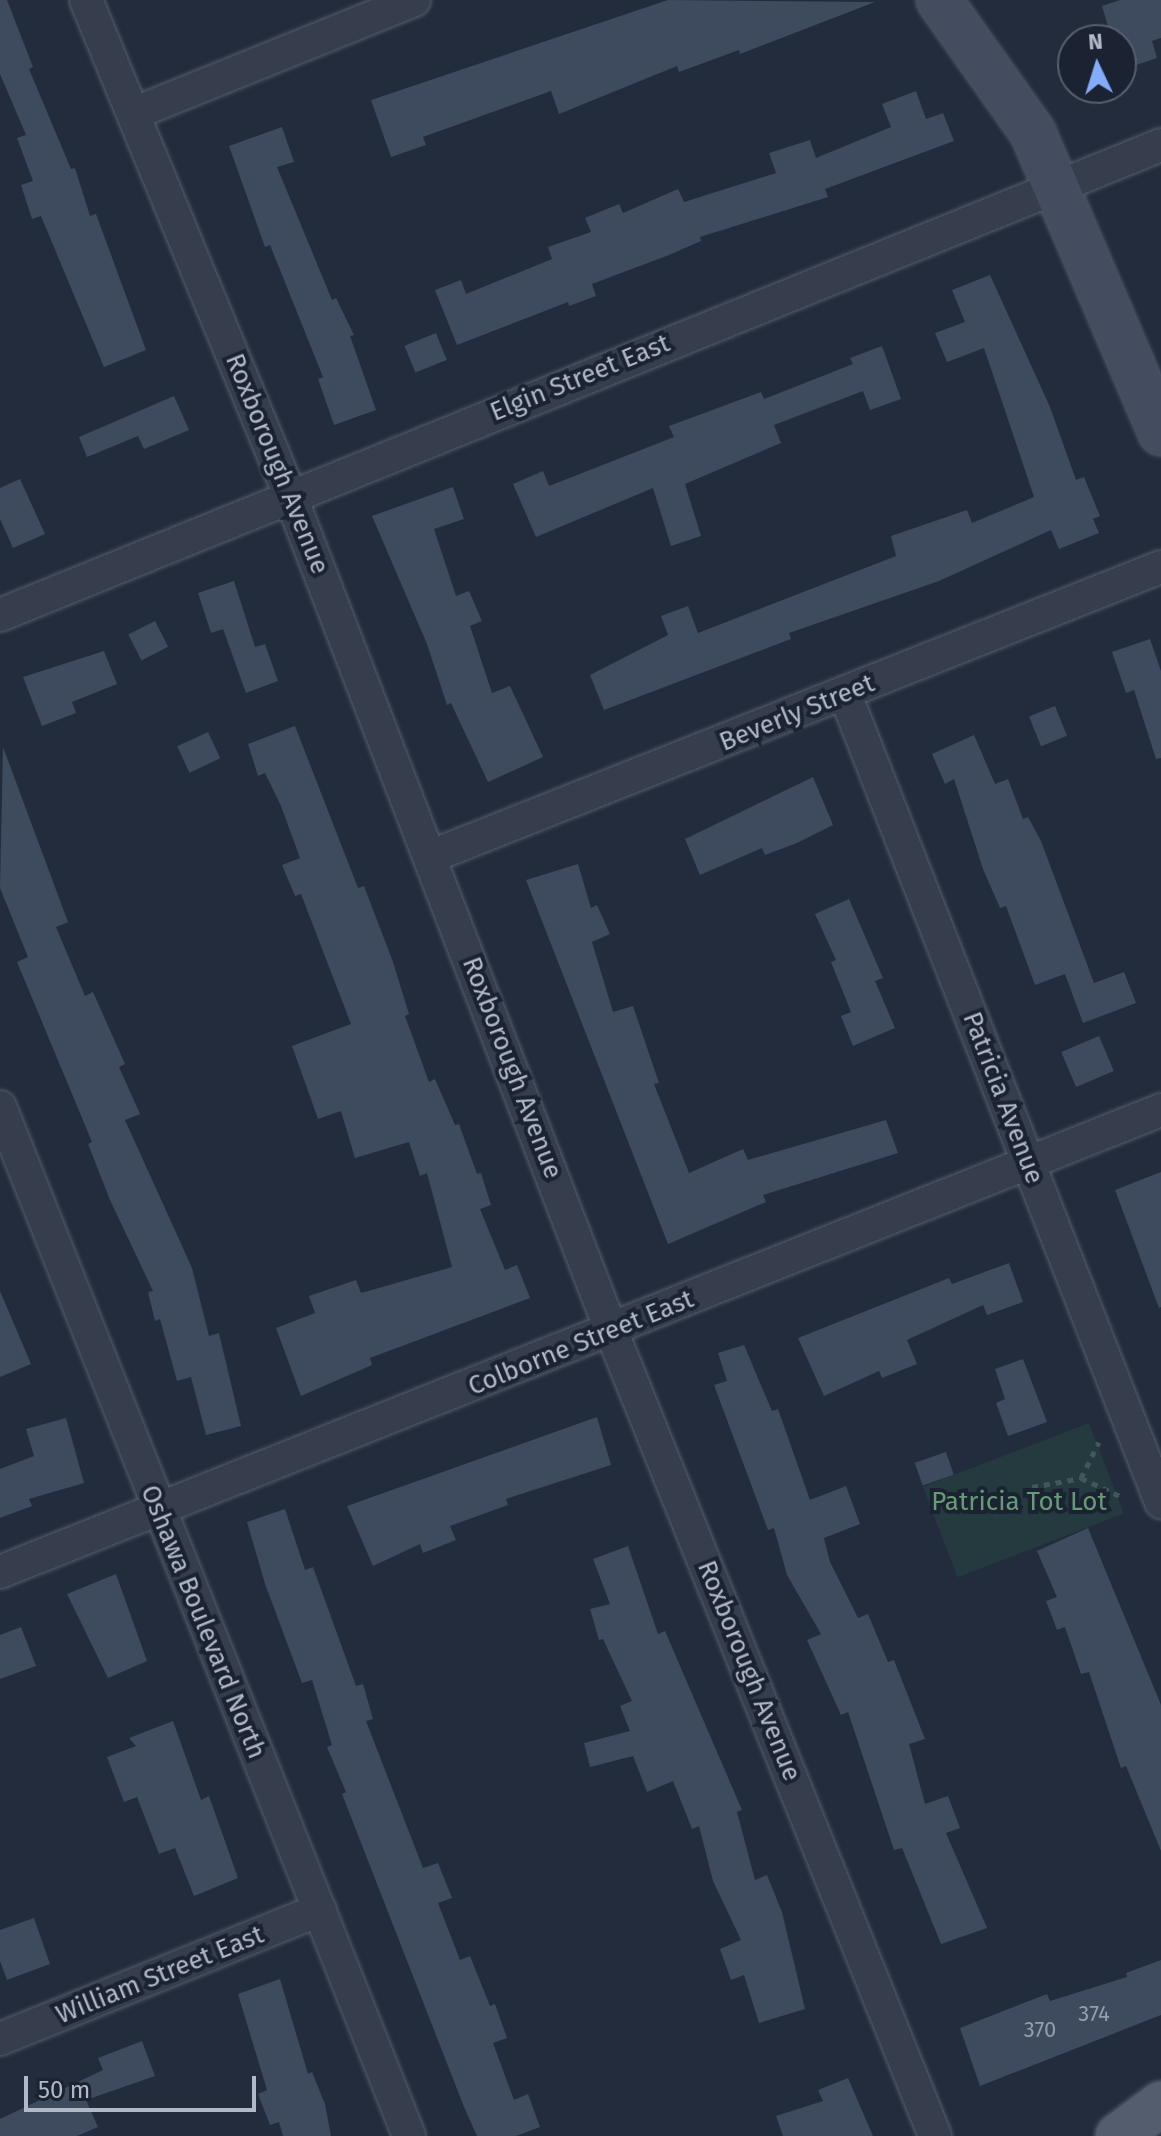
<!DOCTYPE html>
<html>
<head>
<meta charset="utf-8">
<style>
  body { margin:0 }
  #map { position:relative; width:1161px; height:2136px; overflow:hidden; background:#222c3d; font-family:"Fira Sans",sans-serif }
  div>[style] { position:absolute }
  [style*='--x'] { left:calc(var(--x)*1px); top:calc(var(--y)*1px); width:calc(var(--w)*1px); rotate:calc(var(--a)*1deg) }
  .green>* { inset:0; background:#243a3e; transform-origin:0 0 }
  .building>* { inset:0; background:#3e4a5d; transform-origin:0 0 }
  .path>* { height:5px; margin-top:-2.5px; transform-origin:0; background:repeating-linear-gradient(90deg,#42575b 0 6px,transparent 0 12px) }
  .roads { filter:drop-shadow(0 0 2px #545c6b) drop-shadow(0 0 2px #545c6b) }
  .street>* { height:32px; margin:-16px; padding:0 16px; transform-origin:16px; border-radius:16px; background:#363e4d }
  .secondary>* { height:44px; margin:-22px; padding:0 22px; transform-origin:22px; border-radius:22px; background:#444d60 }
  .primary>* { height:44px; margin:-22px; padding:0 22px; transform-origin:22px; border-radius:22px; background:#545d6d }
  span { translate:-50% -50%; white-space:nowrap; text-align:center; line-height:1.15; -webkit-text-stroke:8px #1b2332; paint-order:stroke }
  .number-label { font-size:22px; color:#949dae }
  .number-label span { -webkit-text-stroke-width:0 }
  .street-label { font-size:26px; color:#b1b9c9 }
  .park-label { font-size:26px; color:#679b75 }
  .north { position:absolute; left:1057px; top:24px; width:80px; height:80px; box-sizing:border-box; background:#1b2332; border:2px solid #575f6e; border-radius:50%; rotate:356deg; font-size:22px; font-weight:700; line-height:32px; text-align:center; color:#b1b9c9 }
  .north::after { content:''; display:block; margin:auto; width:28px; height:36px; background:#83acfc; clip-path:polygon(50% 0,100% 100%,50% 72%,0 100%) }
  .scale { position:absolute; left:24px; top:2076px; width:232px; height:36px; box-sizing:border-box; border:4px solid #b1b9c9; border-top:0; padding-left:10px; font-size:24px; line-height:28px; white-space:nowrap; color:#b1b9c9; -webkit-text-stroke:6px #1b2332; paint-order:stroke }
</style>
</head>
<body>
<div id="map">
  <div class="green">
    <i style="left:1089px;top:1423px;width:97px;height:178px;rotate:69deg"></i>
  </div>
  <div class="building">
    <i style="clip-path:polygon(0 0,7px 0,33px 67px,29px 69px,71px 169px,75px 168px,90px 216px,96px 214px,146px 350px,104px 367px,41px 216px,32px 219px,21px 185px,33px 181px,17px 138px,26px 135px,0 74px)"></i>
    <i style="clip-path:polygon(668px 0,875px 2px,740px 54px,739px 50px,679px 72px,677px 66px,559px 114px,551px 91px,423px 137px,426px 145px,391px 157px,371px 100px)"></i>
    <i style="clip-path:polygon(1120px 0,1161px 0,1161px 38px,1152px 41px,1157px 58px,1121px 70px,1121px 40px,1112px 40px,1102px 6px)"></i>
    <i style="clip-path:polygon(916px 91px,926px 119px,943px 113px,954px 141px,825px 189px,828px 197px,700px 237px,701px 241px,669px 255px,592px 284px,596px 296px,569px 306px,568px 302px,457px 345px,435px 290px,461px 280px,466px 294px,552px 259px,548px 247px,591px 232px,585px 218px,619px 204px,623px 213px,678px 189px,684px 202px,776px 173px,769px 153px,810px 140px,816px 158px,891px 127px,882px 104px)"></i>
    <i style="clip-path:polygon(282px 127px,294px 162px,277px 167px,332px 300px,336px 298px,354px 335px,350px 336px,376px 410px,334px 425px,318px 379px,323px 377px,270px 245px,265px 247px,229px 146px)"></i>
    <i style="clip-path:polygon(990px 275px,1050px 407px,1076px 480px,1084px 477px,1100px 516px,1093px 519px,1099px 533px,1059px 549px,1051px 530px,939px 581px,789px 633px,791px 639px,604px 710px,590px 675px,668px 635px,661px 616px,688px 606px,698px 633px,896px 556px,891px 536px,967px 510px,972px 523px,1034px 497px,984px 348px,947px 362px,935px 333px,965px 322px,952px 290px)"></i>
    <i style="left:436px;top:333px;width:29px;height:34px;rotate:68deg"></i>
    <i style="clip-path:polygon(882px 346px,901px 399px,870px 410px,863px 391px,774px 425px,781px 443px,685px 484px,701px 536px,671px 546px,653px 488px,536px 537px,513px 484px,543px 471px,549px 486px,674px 437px,669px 426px,761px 392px,764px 399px,853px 364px,850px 358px)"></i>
    <i style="clip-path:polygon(174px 396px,189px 430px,144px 449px,138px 436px,87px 457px,79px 437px)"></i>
    <i style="clip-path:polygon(20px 479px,45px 534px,13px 548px,0 519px,0 488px)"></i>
    <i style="clip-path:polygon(453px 487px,464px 519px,434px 529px,456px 596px,469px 591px,482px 621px,470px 626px,492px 693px,510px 686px,543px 757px,488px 782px,451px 703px,447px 705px,427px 644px,372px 516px)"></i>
    <i style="clip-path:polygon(234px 581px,255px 647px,265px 644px,278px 681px,246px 693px,223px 629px,211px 633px,198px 593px)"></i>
    <i style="left:155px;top:621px;width:29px;height:30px;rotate:63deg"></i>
    <i style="clip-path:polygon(1150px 639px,1161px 671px,1161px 758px,1156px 759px,1134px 690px,1126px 693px,1112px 652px)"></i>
    <i style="clip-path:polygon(104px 651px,117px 684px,72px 702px,76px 713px,42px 726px,23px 677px)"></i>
    <i style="left:1055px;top:706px;width:32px;height:28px;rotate:68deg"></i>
    <i style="clip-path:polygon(295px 726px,358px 888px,364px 886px,393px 962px,409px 1014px,405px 1016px,429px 1082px,435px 1079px,455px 1125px,459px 1124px,477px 1174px,481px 1173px,491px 1205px,480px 1209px,505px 1270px,517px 1265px,530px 1298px,370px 1358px,372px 1365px,301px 1396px,276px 1328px,315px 1313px,309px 1296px,356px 1280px,361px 1293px,452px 1267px,427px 1173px,420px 1176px,409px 1142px,355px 1158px,341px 1111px,318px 1119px,292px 1046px,351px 1024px,301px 894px,295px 896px,282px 865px,300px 858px,281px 806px,265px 773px,258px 776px,248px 744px)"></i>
    <i style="left:208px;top:732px;width:29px;height:34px;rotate:65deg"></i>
    <i style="clip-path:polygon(974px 735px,995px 784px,1008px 779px,1023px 819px,1028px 817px,1041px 841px,1094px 983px,1124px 972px,1136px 1003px,1083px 1023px,1065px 974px,1035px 985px,1006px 906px,1000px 908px,983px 869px,954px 779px,945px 784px,932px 754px)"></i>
    <i style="clip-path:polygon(3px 747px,68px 922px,56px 927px,85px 996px,93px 992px,125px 1064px,119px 1067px,140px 1114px,125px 1120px,192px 1268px,209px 1336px,219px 1333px,241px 1426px,206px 1435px,191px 1377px,177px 1381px,160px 1319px,155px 1321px,148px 1292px,153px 1291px,110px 1200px,88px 1144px,92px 1142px,17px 962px,28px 957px,0 888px)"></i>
    <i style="clip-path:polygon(813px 777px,833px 825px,797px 843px,765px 855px,762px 848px,700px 875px,685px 839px)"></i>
    <i style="clip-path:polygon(578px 864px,591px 908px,597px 905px,610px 934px,592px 942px,613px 1012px,633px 1006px,659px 1083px,654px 1084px,689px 1173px,743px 1149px,748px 1160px,886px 1120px,898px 1153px,763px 1195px,766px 1202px,668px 1244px,526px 880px)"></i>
    <i style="clip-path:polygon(849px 899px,883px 978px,875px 981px,895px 1028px,853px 1046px,841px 1016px,851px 1012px,831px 962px,836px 960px,815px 914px)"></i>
    <i style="left:1099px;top:1036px;width:38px;height:41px;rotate:67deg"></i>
    <i style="clip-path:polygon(1161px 1172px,1161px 1307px,1159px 1308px,1115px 1190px)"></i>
    <i style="clip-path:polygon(1009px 1263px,1023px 1302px,987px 1315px,983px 1305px,907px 1340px,917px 1364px,882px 1378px,879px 1371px,824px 1396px,798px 1338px,949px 1278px,952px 1284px)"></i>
    <i style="clip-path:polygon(0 1291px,31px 1364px,0 1377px)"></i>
    <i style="clip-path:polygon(744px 1345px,772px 1411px,778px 1409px,810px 1500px,846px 1486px,860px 1524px,824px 1538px,830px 1562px,858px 1618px,868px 1614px,888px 1662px,894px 1660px,925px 1739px,909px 1744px,925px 1804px,948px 1796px,960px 1828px,946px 1833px,987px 1928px,941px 1944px,902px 1848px,894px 1850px,848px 1712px,841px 1715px,807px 1640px,821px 1634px,787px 1575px,774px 1528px,768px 1530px,714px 1385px,727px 1381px,718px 1353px)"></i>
    <i style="clip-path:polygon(1023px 1359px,1047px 1422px,1008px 1436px,996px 1403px,1005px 1399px,995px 1369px)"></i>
    <i style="clip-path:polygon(597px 1417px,611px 1465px,506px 1499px,508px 1505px,450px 1526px,456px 1540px,423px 1553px,420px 1544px,373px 1566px,347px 1506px)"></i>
    <i style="clip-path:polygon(66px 1418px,84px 1483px,29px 1499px,32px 1506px,0 1518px,0 1469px,34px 1456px,26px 1429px)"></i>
    <i style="left:946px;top:1452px;width:24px;height:33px;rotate:71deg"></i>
    <i style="clip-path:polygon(285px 1509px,305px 1570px,313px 1567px,356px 1686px,363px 1684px,373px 1719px,366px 1721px,423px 1868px,438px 1863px,452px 1898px,438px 1903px,460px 1960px,470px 1956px,490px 2006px,495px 2004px,507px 2038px,493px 2043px,514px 2100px,528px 2094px,540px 2127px,516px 2136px,477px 2136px,464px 2107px,342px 1794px,346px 1792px,327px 1747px,332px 1745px,312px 1680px,302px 1683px,265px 1584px,247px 1522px)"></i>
    <i style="clip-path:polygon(1088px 1528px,1161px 1705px,1161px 1851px,1126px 1766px,1121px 1768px,1089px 1672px,1081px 1674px,1065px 1627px,1057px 1630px,1046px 1601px,1057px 1597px,1037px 1551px)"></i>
    <i style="clip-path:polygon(628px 1546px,658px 1634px,665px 1631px,742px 1810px,737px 1812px,755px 1880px,767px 1875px,782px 1912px,805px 2009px,759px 2023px,744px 1975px,731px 1980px,720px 1949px,741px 1940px,713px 1881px,699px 1826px,692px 1829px,673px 1781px,647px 1792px,633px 1756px,590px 1767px,584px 1743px,630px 1731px,620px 1706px,632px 1701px,603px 1639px,599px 1640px,590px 1609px,610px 1604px,593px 1559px)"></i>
    <i style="clip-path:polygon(116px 1574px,147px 1661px,108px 1678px,67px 1594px)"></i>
    <i style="clip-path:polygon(21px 1627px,36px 1666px,0 1679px,0 1635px)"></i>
    <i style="clip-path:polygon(173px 1721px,201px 1800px,209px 1796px,238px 1878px,194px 1896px,175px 1848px,159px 1854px,137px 1797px,124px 1802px,107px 1757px,136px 1746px,129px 1738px)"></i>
    <i style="clip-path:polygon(34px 1918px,50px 1964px,7px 1980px,0 1961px,0 1930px)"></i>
    <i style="clip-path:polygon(1161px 1960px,1161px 2015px,980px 2086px,960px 2028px,1047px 1994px,1050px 2001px,1127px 1977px,1126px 1973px)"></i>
    <i style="clip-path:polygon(280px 1979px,308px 2074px,312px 2072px,325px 2104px,331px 2136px,283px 2136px,279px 2122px,270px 2125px,258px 2094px,267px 2090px,238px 1994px)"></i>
    <i style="clip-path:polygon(142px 2041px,155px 2076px,86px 2100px,98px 2127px,77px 2136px,0 2136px,0 2119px,103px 2070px,98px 2058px)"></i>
    <i style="clip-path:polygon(848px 2078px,873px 2136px,783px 2136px,776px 2116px,823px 2101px,818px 2090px)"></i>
  </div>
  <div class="path">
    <i style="--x:1081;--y:1478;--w:43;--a:24.8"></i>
    <i style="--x:1032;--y:1487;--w:50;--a:-10.4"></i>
    <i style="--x:1081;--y:1478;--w:40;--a:-63.4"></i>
  </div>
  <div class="roads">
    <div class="street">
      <i style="--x:86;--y:0;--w:535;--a:67.6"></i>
      <i style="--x:290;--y:495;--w:895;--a:68.97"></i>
      <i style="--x:611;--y:1330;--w:869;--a:68.1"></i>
      <i style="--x:135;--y:113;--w:301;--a:-22"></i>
      <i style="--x:0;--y:615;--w:1253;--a:-22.04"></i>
      <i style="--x:845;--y:694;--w:868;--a:68.64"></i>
      <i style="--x:432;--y:856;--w:784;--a:-21.63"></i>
      <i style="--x:0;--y:1107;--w:1107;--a:68.32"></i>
      <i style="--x:0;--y:1572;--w:1250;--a:-21.7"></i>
      <i style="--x:0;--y:2039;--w:345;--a:-22"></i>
    </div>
    <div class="secondary">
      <i style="--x:939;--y:0;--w:163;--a:54.7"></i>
      <i style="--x:1033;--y:133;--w:326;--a:66.9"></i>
    </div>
    <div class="primary">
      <i style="--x:1118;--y:2136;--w:54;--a:-36.7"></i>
    </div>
  </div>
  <div class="number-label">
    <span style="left:1094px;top:2014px">374</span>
    <span style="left:1040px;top:2030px">370</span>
  </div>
  <div class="street-label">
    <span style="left:580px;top:378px;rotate:-22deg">Elgin Street East</span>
    <span style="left:277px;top:464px;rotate:68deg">Roxborough Avenue</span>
    <span style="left:797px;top:713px;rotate:-22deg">Beverly Street</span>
    <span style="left:512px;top:1068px;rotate:69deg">Roxborough Avenue</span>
    <span style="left:1003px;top:1098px;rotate:69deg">Patricia Avenue</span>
    <span style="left:581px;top:1343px;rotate:-22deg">Colborne Street East</span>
    <span style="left:203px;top:1622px;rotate:68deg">Oshawa Boulevard North</span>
    <span style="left:749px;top:1671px;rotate:68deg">Roxborough Avenue</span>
    <span style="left:160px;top:1975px;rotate:-22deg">William Street East</span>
  </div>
  <div class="park-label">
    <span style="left:1019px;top:1502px">Patricia Tot Lot</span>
  </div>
  <div class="north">N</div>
  <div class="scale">50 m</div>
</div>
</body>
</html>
